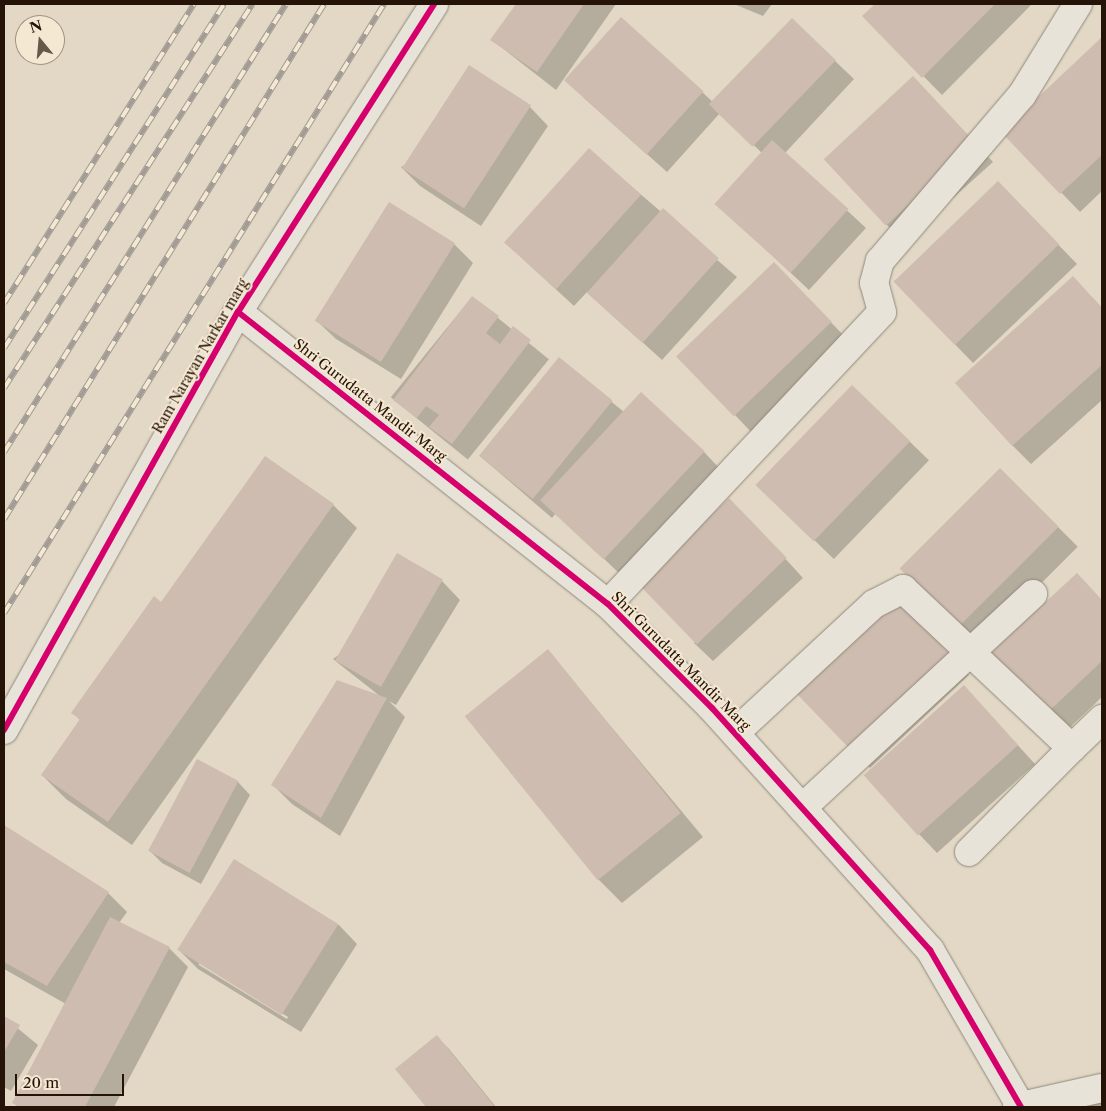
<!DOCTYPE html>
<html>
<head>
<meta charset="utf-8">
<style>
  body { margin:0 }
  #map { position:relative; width:1106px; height:1111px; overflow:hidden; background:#e2d8c5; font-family:"Libre Caslon Text",serif }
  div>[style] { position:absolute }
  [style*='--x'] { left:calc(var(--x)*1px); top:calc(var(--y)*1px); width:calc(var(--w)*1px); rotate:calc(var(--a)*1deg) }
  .shadow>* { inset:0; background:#0003; transform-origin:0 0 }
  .building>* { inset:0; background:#cdbcaf; transform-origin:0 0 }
  .roads { filter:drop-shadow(0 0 1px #90887c) drop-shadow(0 0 1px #90887c) }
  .minor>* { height:28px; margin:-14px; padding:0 14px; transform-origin:14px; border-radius:14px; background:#e8e3d9 }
  .rail>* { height:5.5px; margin-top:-2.75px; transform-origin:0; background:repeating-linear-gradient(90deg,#f4e8d2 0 11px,#a29c95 0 22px); box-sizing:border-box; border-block:1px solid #a29c95 }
  .cycleway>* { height:6px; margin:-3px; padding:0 3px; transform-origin:3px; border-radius:3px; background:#d6006c }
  span { translate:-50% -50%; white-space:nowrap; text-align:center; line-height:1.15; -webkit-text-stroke:4px #f4e8d2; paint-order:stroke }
  .street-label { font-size:14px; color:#261307 }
  .frame { position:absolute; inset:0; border:5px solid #261307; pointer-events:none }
  .north { position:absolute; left:15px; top:15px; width:50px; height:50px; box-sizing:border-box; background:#f4e8d2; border:1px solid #a29381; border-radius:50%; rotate:343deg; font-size:14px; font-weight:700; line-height:20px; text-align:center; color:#261307 }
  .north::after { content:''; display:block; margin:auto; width:18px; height:22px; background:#68584a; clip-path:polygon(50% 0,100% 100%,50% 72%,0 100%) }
  .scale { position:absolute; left:15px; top:1074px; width:109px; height:22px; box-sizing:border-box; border:2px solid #261307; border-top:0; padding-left:6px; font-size:15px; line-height:18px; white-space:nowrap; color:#261307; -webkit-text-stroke:4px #f4e8d2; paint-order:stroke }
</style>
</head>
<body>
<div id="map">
  <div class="shadow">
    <i style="clip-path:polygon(517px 4px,616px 4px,556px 90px,492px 40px)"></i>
    <i style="clip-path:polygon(734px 4px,772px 4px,763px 16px)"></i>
    <i style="clip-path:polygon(877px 4px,1032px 4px,942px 95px,864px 16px)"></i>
    <i style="clip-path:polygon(621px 18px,714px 103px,792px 20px,854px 79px,785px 153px,866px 228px,809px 290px,716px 203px,762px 153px,720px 113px,667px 172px,584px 98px)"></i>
    <i style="clip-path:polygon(1102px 39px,1102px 191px,1080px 212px,1003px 132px)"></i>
    <i style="clip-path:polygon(931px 96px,993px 162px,904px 242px,886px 224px)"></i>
    <i style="clip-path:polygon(530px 107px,548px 126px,481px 226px,420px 186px,401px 167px)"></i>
    <i style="clip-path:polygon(589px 150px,737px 277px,662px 360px,587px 292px,574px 306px,524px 260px)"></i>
    <i style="clip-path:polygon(1016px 201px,1077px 264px,973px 363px,894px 281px)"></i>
    <i style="clip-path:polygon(454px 244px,473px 263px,401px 379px,336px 339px,317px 321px)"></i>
    <i style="clip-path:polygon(793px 283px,849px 341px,753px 434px,735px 415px)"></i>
    <i style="left:472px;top:297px;width:99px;height:129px;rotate:39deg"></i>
    <i style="clip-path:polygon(1092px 297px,1102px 308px,1102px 400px,1031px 464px,1012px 445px)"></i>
    <i style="clip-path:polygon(559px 359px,624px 412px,704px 452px,722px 471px,622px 576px,556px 513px,552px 518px,480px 456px)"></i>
    <i style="left:852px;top:386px;width:107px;height:137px;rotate:44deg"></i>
    <i style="left:1000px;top:469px;width:110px;height:141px;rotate:45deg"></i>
    <i style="clip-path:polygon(333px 505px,357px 528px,132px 845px,66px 799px,42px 775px,81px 721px,73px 713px,162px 603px)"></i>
    <i style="clip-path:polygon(748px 518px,803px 578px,713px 661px,694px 643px)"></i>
    <i style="clip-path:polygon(1077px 575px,1102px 601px,1102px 697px,1064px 733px,1046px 714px)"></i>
    <i style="clip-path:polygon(442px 581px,460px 600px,396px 705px,389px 701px,405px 717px,340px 836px,292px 804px,273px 785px,381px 697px,333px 659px)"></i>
    <i style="clip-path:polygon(915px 618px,969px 675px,870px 768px,851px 750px)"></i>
    <i style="clip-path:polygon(548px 651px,703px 837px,622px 903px,598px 879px)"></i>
    <i style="clip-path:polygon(982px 706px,1035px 764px,937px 853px,919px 834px)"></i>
    <i style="clip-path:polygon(198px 761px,238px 782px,250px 795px,201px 884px,162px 863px,149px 850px)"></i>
    <i style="clip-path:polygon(4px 827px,108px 893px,127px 912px,119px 923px,169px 948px,188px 967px,114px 1107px,18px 1107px,14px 1103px,66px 1004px,4px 969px)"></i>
    <i style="clip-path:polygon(evenodd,234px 861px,339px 925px,357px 944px,301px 1032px,198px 969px,179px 950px,234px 861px,199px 962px,288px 1017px,287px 1019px,199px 965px,199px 962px)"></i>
    <i style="clip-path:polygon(4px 1017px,38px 1045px,11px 1091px,4px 1087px)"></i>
    <i style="clip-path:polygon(436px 1036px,449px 1049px,496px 1107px,428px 1107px,397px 1069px)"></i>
    <i style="clip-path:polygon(1102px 1101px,1102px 1107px,1040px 1107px)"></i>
  </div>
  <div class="building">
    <i style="clip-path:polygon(516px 4px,584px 4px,537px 72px,490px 40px)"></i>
    <i style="clip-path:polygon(875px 4px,995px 4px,922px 78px,862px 16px)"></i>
    <i style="left:621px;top:17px;width:111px;height:85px;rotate:42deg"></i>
    <i style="left:792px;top:18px;width:61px;height:120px;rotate:44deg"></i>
    <i style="clip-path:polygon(1102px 37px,1102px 155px,1060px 194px,1001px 132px)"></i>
    <i style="left:469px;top:65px;width:74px;height:123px;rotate:33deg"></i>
    <i style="left:913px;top:76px;width:91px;height:122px;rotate:47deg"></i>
    <i style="left:772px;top:140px;width:103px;height:86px;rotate:42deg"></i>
    <i style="left:589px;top:148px;width:70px;height:127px;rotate:42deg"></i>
    <i style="left:998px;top:181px;width:88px;height:145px;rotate:46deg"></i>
    <i style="left:389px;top:202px;width:78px;height:140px;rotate:32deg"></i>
    <i style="left:663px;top:208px;width:75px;height:114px;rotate:42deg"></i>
    <i style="left:774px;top:262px;width:83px;height:136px;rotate:46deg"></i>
    <i style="clip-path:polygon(1073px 276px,1102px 308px,1102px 365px,1012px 446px,955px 383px)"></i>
    <i style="clip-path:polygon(472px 296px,499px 316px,486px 333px,500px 344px,513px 326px,531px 340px,452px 444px,429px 427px,439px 415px,426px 406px,417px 418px,393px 400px)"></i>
    <i style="left:559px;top:357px;width:69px;height:127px;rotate:39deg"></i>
    <i style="left:852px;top:385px;width:81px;height:139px;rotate:44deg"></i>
    <i style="left:641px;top:392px;width:87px;height:148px;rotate:43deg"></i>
    <i style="clip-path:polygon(265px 456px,334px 504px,108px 822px,41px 775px,80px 719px,71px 713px,154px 596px,161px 602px)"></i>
    <i style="left:1000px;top:468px;width:83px;height:142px;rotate:45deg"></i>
    <i style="left:729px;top:498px;width:83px;height:125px;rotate:46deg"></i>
    <i style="left:397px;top:553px;width:53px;height:124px;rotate:30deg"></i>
    <i style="clip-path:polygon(1077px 573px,1102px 600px,1102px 661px,1045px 715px,988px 655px)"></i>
    <i style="left:896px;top:598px;width:81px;height:138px;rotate:46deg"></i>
    <i style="left:548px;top:649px;width:211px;height:107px;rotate:51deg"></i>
    <i style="clip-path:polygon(337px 680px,387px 698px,321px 818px,271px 785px)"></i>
    <i style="left:964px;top:685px;width:81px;height:135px;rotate:48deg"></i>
    <i style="left:197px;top:759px;width:47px;height:104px;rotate:28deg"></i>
    <i style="clip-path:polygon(4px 825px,109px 892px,47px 986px,4px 962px)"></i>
    <i style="left:234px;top:859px;width:123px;height:107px;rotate:32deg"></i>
    <i style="clip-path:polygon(110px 917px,170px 947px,85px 1107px,20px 1107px,12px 1103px)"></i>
    <i style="clip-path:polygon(4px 1016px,20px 1025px,4px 1052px)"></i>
    <i style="clip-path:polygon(437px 1035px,495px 1107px,426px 1107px,395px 1069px)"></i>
  </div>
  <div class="roads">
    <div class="minor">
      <i style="--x:238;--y:312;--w:471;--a:38.3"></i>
      <i style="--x:608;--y:604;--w:147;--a:45"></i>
      <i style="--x:712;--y:708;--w:326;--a:48"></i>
      <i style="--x:930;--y:950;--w:181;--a:59.9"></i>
      <i style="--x:608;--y:604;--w:400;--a:-46.8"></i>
      <i style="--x:882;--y:312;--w:30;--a:-105"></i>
      <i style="--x:874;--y:283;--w:23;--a:-75"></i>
      <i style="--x:880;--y:261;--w:218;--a:-49.5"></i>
      <i style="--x:1022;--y:95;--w:107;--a:-58.4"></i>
      <i style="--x:4;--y:730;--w:479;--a:-60.8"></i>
      <i style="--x:238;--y:312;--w:365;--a:-57.5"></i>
      <i style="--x:735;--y:733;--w:190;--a:-42.9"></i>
      <i style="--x:874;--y:604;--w:33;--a:-27"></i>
      <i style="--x:903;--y:589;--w:232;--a:43.3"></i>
      <i style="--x:1072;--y:748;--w:42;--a:-44"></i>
      <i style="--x:802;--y:808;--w:315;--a:-42.8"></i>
      <i style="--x:969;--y:852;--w:146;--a:-45.3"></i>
      <i style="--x:1017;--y:1107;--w:87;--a:-12.6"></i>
    </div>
  </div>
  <div class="rail">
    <i style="--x:4;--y:303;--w:354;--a:-57.6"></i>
    <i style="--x:4;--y:348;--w:408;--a:-57.4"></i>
    <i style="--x:4;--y:388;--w:457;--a:-57.1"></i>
    <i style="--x:4;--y:452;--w:529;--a:-57.81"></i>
    <i style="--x:4;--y:519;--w:606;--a:-58.14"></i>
    <i style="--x:4;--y:613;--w:718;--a:-58.04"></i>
  </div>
  <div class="cycleway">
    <i style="--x:238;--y:312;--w:471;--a:38.3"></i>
    <i style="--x:608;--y:604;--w:147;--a:45"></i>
    <i style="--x:712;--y:708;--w:326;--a:48"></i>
    <i style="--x:930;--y:950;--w:181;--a:59.9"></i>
    <i style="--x:4;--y:730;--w:479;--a:-60.8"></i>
    <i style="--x:238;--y:312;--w:365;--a:-57.5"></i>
  </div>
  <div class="street-label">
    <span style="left:200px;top:356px;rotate:-60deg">Ram Narayan Narkar marg</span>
    <span style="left:370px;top:400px;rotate:38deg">Shri Gurudatta Mandir Marg</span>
    <span style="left:681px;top:661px;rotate:45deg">Shri Gurudatta Mandir Marg</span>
  </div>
  <div class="frame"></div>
  <div class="north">N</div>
  <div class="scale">20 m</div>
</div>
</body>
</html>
